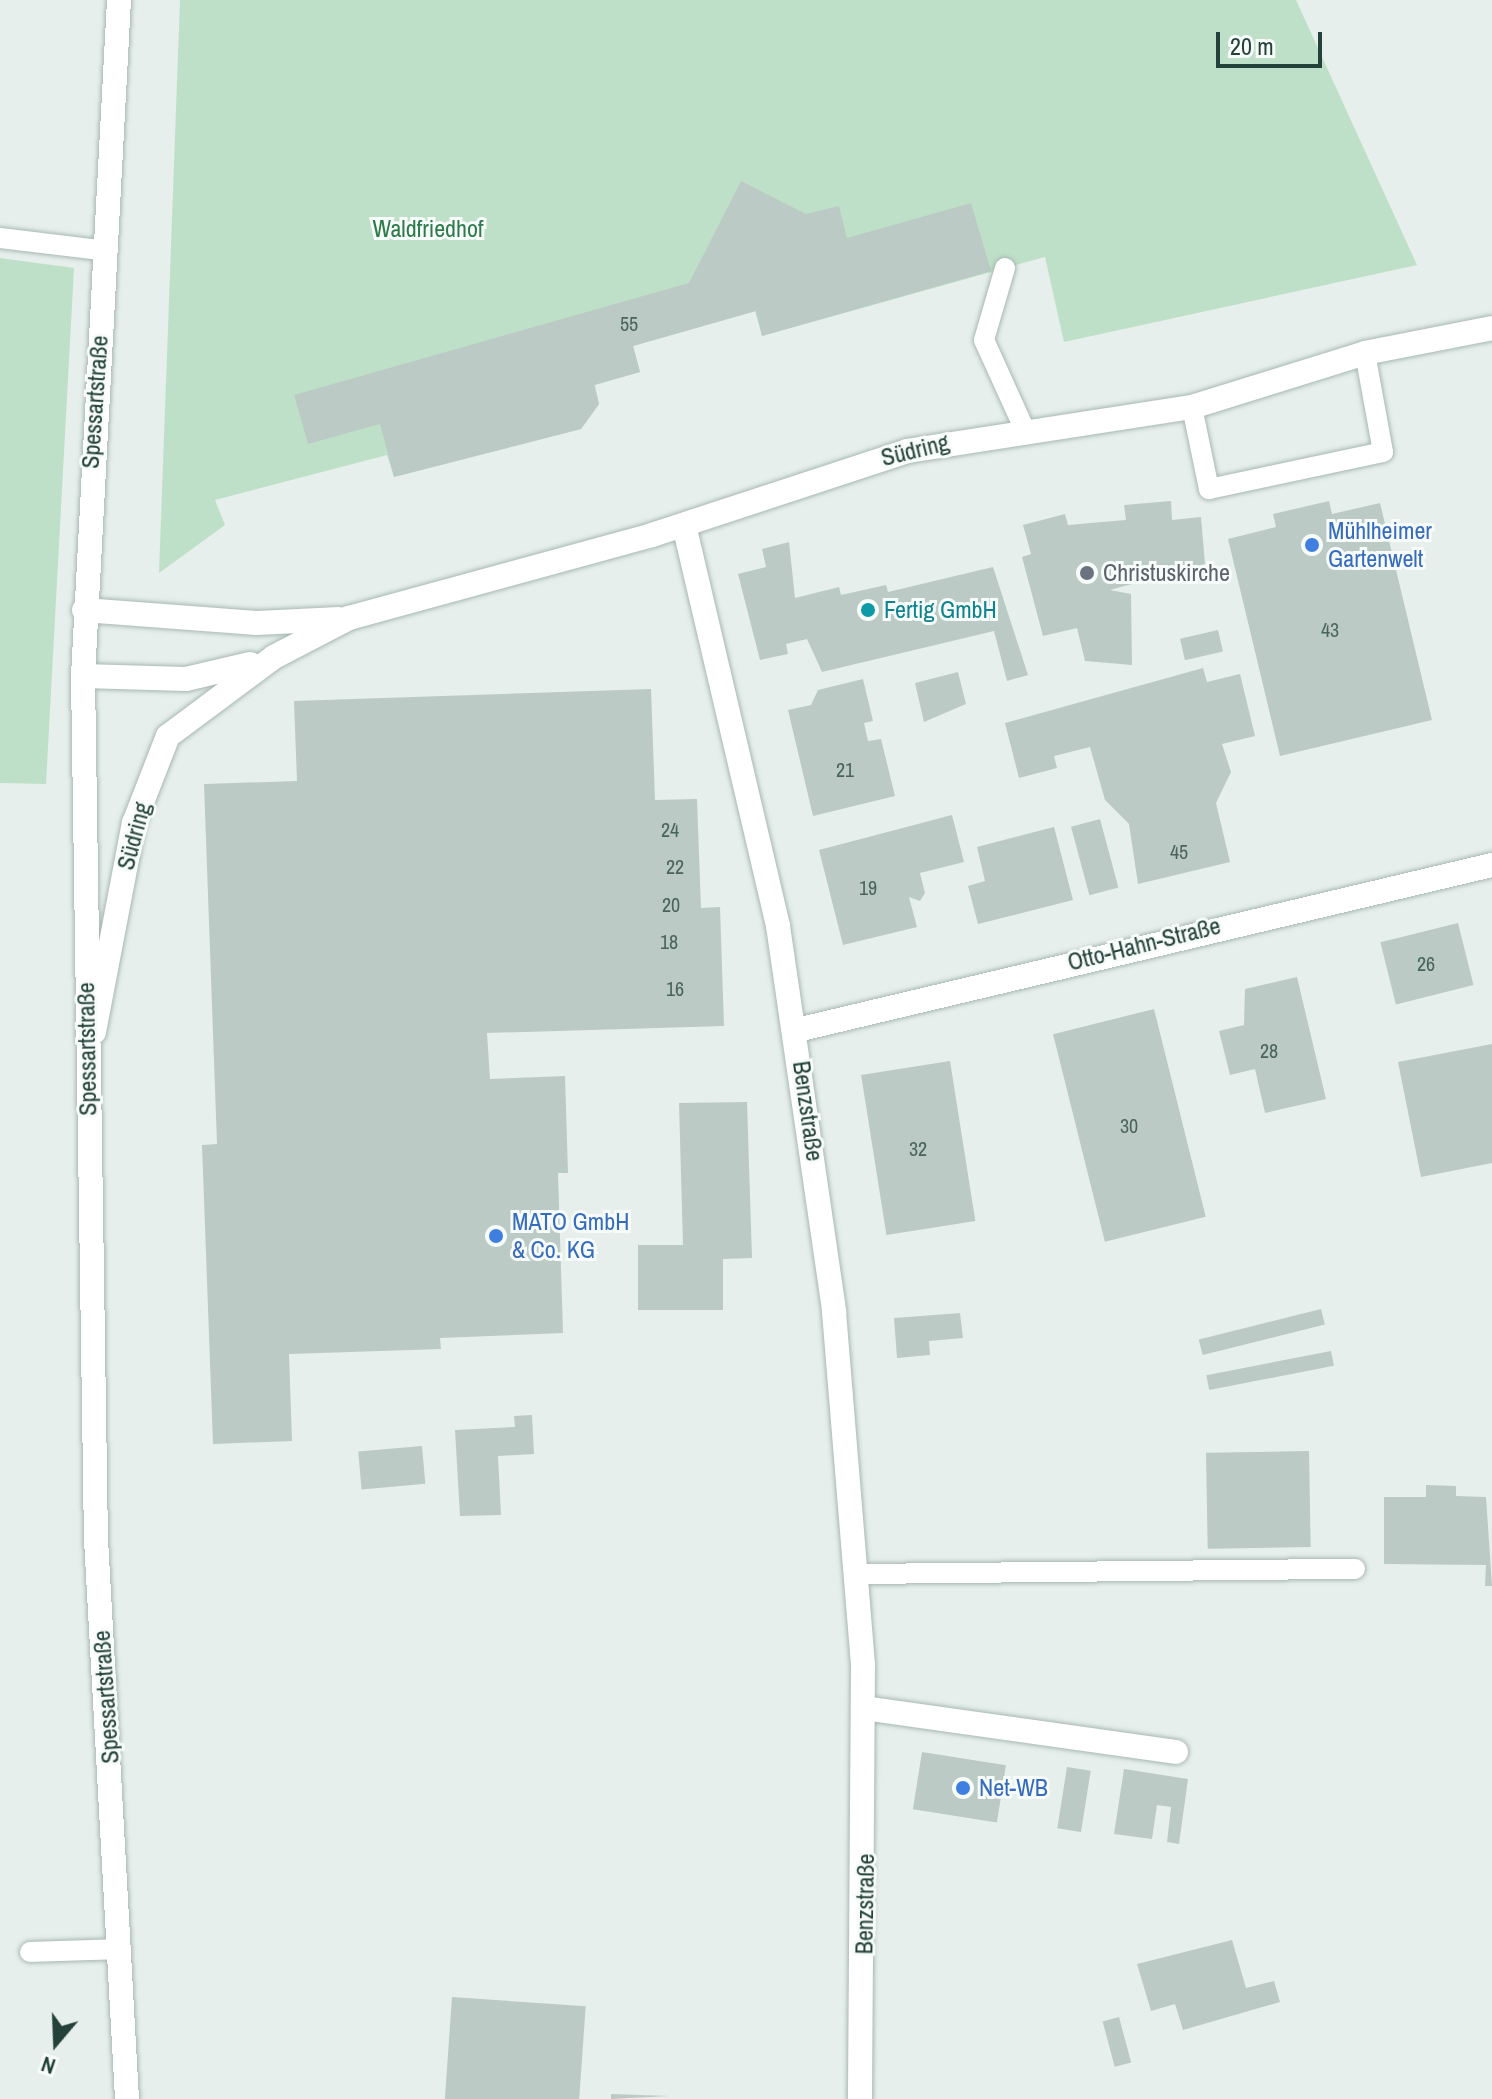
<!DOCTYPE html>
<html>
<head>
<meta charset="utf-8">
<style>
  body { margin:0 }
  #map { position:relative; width:1492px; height:2099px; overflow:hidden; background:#e6efeb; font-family:"Archivo Narrow",sans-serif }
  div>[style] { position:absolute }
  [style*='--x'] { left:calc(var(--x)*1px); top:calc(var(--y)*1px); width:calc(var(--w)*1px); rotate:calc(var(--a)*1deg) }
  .green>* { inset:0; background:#bfe0c8 }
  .building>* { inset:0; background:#bbcac4; transform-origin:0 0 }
  .roads { filter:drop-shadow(0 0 2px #a8b8b2) drop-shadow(0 0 2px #a8b8b2) }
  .lane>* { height:20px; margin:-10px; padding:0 10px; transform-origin:10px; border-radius:10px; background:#fff }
  .street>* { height:24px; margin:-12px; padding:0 12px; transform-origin:12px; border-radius:12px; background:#fff }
  .secondary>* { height:24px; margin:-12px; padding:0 12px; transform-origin:12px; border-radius:12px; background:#fff }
  .dots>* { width:22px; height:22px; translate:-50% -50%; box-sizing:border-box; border:4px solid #f7fbf9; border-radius:50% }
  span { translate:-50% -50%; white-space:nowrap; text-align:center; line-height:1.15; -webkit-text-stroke:6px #f7fbf9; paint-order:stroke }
  .number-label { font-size:20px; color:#4a645c }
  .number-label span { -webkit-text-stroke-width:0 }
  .park-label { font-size:24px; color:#2d7a4b }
  .street-label { font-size:24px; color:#24423a }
  .shop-label { font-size:24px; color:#366cbe }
  .left { translate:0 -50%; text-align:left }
  .worship-label { font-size:24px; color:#5b616d }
  .culture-label { font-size:24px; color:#0d838f }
  .north { position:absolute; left:16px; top:2003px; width:80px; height:80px; -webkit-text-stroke:6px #f7fbf9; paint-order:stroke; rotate:199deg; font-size:22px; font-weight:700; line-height:32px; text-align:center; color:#24423a }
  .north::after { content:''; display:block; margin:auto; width:28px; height:36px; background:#24423a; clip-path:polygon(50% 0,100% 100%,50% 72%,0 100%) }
  .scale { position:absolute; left:1216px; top:32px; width:106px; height:36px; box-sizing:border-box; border:4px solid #24423a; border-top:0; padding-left:10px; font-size:24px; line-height:28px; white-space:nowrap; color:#24423a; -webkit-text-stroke:6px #f7fbf9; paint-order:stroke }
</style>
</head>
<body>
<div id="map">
  <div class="green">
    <i style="clip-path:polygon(180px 0,1296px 0,1417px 265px,1064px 342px,1045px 257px,762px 336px,755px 311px,633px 346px,640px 372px,595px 385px,599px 404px,581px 429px,394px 477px,387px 455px,215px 500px,225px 525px,159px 573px)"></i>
    <i style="clip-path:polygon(0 258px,74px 268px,46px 784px,0 783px)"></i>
  </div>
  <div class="building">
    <i style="clip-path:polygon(741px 181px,806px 214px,839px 206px,847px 238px,971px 203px,991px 271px,762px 336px,756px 311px,633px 346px,640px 372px,594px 385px,599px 404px,581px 429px,394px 477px,380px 424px,308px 444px,294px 395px,689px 283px)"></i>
    <i style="clip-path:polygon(1171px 501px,1172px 520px,1201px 517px,1205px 564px,1110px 590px,1131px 594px,1132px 665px,1085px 661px,1077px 628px,1043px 636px,1022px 557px,1031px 554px,1023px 525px,1065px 514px,1068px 525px,1126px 520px,1124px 505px)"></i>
    <i style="clip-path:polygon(1329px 501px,1332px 514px,1380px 503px,1432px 720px,1280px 756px,1228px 539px,1276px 527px,1273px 514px)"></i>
    <i style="clip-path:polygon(789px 542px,795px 598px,839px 587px,841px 595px,886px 585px,888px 592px,993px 567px,1028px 675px,1007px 681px,994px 631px,822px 672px,807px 639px,786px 644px,788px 654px,760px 660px,738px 574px,766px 567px,762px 549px)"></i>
    <i style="left:1218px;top:630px;width:22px;height:39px;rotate:77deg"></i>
    <i style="clip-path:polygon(1203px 668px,1207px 682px,1240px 674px,1255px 736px,1222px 744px,1231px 772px,1216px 803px,1230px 862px,1138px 884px,1129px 824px,1105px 800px,1090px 747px,1054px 756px,1057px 768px,1019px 778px,1005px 723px)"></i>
    <i style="clip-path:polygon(958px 672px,966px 704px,924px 722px,915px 683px)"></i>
    <i style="clip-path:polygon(863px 679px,873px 721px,864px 723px,868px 741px,881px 739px,895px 796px,813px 816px,788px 710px,811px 705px,818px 690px)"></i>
    <i style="clip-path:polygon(651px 689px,655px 800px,697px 799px,701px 908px,720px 907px,724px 1026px,487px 1033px,490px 1079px,565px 1076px,568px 1173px,558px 1173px,563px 1333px,440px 1338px,441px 1349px,289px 1354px,292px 1441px,213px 1444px,202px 1145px,217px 1144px,204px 784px,297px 781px,294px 701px)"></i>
    <i style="clip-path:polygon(952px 815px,964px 862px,920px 873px,925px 893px,920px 901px,909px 897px,917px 927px,843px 945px,819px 850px)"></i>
    <i style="left:1100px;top:819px;width:71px;height:30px;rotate:75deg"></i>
    <i style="clip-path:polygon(1054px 827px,1073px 900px,978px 924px,968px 886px,985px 881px,977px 847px)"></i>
    <i style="left:1458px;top:923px;width:64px;height:80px;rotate:76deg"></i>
    <i style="clip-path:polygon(1297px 977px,1326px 1099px,1265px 1113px,1255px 1069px,1230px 1075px,1219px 1031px,1244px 1025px,1245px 989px)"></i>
    <i style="left:1154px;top:1009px;width:214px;height:104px;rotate:76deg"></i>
    <i style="clip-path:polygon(1492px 1044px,1492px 1163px,1421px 1177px,1398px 1062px)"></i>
    <i style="left:950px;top:1061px;width:162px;height:90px;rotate:81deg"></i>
    <i style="clip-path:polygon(747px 1102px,752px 1258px,723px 1259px,723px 1310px,638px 1310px,638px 1245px,683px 1245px,679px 1103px)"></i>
    <i style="left:1321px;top:1309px;width:16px;height:126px;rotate:76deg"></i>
    <i style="clip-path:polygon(960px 1313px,963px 1338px,929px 1341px,930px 1355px,897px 1358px,894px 1318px)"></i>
    <i style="left:1331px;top:1351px;width:15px;height:127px;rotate:79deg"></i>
    <i style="clip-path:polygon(532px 1415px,534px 1454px,498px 1456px,501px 1515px,460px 1516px,455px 1430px,515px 1427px,514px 1416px)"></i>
    <i style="left:422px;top:1446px;width:38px;height:64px;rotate:85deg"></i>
    <i style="left:1309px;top:1451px;width:96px;height:103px;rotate:89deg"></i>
    <i style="clip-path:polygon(1426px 1485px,1456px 1486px,1456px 1496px,1486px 1497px,1492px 1586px,1485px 1586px,1486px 1565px,1384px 1564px,1384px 1497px,1426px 1497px)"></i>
    <i style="left:922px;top:1752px;width:85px;height:58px;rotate:9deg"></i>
    <i style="left:1067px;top:1767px;width:24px;height:62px;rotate:9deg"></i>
    <i style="clip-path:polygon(1124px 1769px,1188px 1779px,1179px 1844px,1167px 1842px,1171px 1807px,1157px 1805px,1152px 1839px,1114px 1834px)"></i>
    <i style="clip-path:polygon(1232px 1940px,1246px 1988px,1274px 1981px,1280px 2002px,1183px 2030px,1175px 2004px,1151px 2011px,1137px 1964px)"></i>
    <i style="left:452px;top:1997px;width:134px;height:102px;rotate:4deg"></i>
    <i style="left:1119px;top:2017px;width:47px;height:17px;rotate:75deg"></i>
    <i style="clip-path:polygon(611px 2094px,669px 2096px,611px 2099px)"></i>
  </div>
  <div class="roads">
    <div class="lane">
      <i style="--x:0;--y:238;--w:108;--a:6.9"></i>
      <i style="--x:1005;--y:268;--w:75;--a:106.3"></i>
      <i style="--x:984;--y:340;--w:97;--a:65.6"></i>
      <i style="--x:1192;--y:407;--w:84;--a:78.3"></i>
      <i style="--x:1209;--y:489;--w:178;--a:-12"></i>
      <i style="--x:1383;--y:452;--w:101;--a:-100.3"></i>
      <i style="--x:859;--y:1574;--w:496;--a:-0.6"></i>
      <i style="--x:30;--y:1952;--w:91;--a:-1.9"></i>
    </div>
    <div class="street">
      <i style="--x:684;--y:525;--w:412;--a:76.8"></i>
      <i style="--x:778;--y:926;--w:390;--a:81.7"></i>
      <i style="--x:834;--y:1312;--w:354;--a:85.3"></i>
      <i style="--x:863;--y:1665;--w:434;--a:90.4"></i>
      <i style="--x:84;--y:610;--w:173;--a:4.3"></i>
      <i style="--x:257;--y:623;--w:82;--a:-2.8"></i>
      <i style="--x:83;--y:676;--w:103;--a:1.7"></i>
      <i style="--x:186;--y:679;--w:66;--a:-13.2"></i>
      <i style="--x:797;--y:1030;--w:714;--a:-13.36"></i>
      <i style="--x:94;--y:1032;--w:213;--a:-79.2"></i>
      <i style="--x:134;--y:823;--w:93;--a:-68.7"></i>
      <i style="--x:168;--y:736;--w:132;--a:-36.7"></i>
      <i style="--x:274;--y:657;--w:85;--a:-27.5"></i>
      <i style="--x:349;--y:618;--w:314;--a:-15.3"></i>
      <i style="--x:652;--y:535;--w:268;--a:-18.2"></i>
      <i style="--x:907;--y:451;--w:288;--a:-8.8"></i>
      <i style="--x:1192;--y:407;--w:181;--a:-17.3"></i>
      <i style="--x:1365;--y:353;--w:129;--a:-11.1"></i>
      <i style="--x:864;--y:1708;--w:315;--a:8"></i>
    </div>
    <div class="secondary">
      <i style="--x:119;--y:0;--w:677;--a:93.05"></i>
      <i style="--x:83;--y:676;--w:863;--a:89.14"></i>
      <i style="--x:96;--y:1539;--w:561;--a:86.83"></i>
    </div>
  </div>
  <div class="dots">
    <i style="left:1312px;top:545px;background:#3f7fe0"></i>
    <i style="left:1087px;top:573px;background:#6b7280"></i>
    <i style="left:868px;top:610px;background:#0f9aa8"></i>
    <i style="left:496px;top:1236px;background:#3f7fe0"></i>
    <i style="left:963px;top:1788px;background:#3f7fe0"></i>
  </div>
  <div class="number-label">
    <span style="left:629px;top:323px">55</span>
    <span style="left:1330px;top:629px">43</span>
    <span style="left:845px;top:769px">21</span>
    <span style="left:670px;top:829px">24</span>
    <span style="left:1179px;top:851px">45</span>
    <span style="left:675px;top:866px">22</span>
    <span style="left:868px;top:887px">19</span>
    <span style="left:671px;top:904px">20</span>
    <span style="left:669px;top:941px">18</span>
    <span style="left:1426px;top:963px">26</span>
    <span style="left:675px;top:988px">16</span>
    <span style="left:1269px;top:1050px">28</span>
    <span style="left:1129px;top:1125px">30</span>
    <span style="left:918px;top:1148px">32</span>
  </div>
  <div class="park-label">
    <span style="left:428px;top:229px">Waldfriedhof</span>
  </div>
  <div class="street-label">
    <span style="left:95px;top:402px;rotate:-86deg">Spessartstraße</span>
    <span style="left:915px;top:450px;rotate:-14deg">Südring</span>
    <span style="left:134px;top:836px;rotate:-75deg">Südring</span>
    <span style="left:1144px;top:944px;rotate:-14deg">Otto-Hahn-Straße</span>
    <span style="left:87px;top:1049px;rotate:-91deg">Spessartstraße</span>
    <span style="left:808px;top:1111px;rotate:82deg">Benzstraße</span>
    <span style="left:106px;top:1697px;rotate:-94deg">Spessartstraße</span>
    <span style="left:865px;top:1904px;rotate:-89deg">Benzstraße</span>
  </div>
  <div class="shop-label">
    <span class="left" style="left:1328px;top:545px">Mühlheimer<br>Gartenwelt</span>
    <span class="left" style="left:512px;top:1236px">MATO GmbH<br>&amp; Co. KG</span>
    <span class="left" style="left:979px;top:1788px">Net-WB</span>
  </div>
  <div class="worship-label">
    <span class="left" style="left:1103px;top:573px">Christuskirche</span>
  </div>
  <div class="culture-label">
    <span class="left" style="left:884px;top:610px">Fertig GmbH</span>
  </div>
  <div class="north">N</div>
  <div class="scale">20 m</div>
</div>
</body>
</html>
